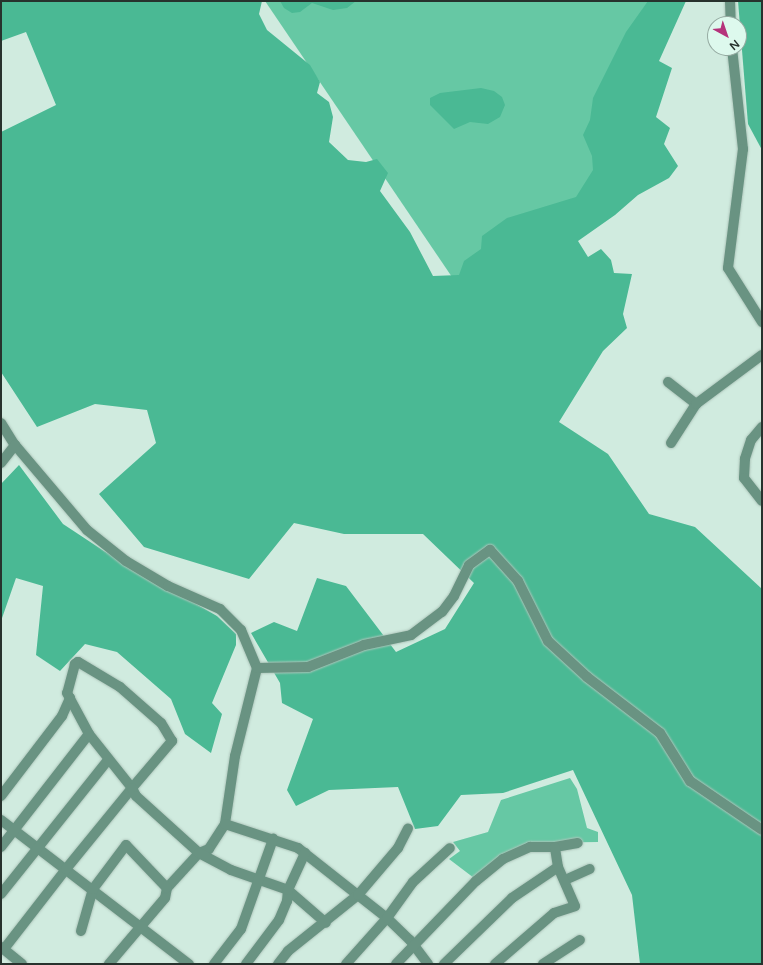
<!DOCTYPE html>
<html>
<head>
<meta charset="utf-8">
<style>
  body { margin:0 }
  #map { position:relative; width:763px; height:965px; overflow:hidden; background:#d0ebdf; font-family:"Varela Round",sans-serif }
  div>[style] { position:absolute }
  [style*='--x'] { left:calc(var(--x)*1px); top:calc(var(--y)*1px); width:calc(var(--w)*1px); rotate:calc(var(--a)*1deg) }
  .green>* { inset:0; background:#66c8a4 }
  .forest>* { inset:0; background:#4ab994 }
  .roads { filter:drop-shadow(0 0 1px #aec6bb) drop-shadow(0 0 1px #aec6bb) }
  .minor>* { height:10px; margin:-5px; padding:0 5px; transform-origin:5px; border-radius:5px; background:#699382 }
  span { translate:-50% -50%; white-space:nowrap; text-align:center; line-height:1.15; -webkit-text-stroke:4px #ddf9ed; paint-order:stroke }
  .frame { position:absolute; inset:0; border:2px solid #27322d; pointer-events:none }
  .north { position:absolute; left:707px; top:16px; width:40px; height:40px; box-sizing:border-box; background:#ddf9ed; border:1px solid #94a9a0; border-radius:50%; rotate:140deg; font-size:11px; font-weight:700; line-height:16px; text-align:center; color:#27322d }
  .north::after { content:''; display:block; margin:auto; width:14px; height:18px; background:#b5337b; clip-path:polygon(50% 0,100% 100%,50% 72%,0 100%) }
</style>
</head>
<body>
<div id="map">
  <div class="green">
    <i style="clip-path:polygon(265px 1px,660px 1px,595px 208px,454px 280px)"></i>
    <i style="clip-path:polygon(570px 778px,577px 789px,587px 828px,598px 832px,598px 842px,528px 843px,474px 878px,449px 859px,460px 851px,453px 842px,488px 832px,501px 800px)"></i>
  </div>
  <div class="forest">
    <i style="clip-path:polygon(1px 1px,262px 1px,259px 14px,267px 30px,310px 65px,320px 82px,317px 93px,329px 102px,333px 117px,329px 142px,348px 160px,366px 162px,377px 159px,388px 173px,380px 191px,410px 232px,433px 276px,459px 275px,464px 261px,481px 249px,482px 236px,507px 218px,576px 197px,593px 170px,592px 156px,583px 135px,590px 120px,593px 98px,626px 32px,648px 1px,686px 1px,659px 61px,672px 68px,656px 117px,670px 128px,664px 144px,678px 166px,669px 178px,638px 195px,615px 215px,578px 241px,588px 257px,601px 249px,611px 260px,614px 273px,632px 274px,623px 314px,627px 328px,603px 351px,559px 422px,608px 454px,649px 514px,695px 527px,762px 589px,762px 964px,640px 964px,632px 895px,573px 770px,503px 793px,461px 795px,438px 826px,415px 829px,398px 787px,329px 790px,296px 806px,287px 790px,313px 719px,282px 703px,280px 683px,251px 633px,274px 622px,297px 631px,317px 578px,346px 586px,396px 652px,445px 629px,474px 583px,423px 534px,344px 534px,294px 523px,249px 579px,144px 547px,99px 494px,156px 443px,147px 410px,95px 404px,37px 427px,1px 372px,1px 132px,56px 105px,26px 32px,1px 41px)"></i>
    <i style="clip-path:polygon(280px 1px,356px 1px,347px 8px,333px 10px,312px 3px,300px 12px,292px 13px,284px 8px)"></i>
    <i style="clip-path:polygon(738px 1px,762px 1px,762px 150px,748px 124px)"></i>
    <i style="clip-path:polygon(481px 88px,494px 91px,502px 97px,505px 105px,500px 117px,488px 124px,470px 122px,454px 129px,430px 105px,430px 98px,440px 93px)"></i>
    <i style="clip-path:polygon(19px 465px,63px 524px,104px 551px,217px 616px,236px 634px,236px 645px,212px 703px,222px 714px,211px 753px,185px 734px,171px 699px,117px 652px,85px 644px,60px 671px,36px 655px,43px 586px,16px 578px,1px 621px,1px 484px)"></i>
  </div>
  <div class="roads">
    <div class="minor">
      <i style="--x:730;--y:1;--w:23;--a:88"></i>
      <i style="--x:732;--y:48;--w:102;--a:83.8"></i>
      <i style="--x:743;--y:149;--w:120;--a:97.2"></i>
      <i style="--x:728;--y:268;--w:64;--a:57.8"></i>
      <i style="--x:668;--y:382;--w:36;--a:38"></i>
      <i style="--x:1;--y:423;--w:26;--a:58"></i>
      <i style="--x:15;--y:445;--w:111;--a:49.7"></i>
      <i style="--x:87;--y:530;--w:50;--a:38.5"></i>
      <i style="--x:126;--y:561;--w:49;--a:30.8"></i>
      <i style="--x:168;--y:586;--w:57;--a:23.9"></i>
      <i style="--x:220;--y:609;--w:30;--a:45"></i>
      <i style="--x:241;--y:630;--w:41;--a:67.2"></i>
      <i style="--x:257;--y:668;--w:91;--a:104"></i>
      <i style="--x:235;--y:756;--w:69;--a:98.4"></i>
      <i style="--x:225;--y:824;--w:30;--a:123"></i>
      <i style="--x:209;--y:849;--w:11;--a:158"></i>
      <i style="--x:199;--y:853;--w:47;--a:132.4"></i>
      <i style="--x:167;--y:888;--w:10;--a:101"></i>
      <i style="--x:165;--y:898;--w:87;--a:130.3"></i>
      <i style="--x:762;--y:427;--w:17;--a:130"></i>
      <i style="--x:751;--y:440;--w:20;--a:108"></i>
      <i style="--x:745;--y:459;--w:19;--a:93"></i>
      <i style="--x:744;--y:478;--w:29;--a:52"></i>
      <i style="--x:671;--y:443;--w:46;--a:-57.3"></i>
      <i style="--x:696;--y:404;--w:82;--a:-36.6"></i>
      <i style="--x:1;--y:463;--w:23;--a:-52"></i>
      <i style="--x:257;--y:668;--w:51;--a:-1.1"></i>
      <i style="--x:308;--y:667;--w:60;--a:-21.4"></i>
      <i style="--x:364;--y:645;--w:48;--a:-12"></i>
      <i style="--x:411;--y:635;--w:39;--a:-37"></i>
      <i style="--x:442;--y:612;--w:20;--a:-53"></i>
      <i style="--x:454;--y:596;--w:34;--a:-64"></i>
      <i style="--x:469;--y:565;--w:26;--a:-36"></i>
      <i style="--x:490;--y:550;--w:42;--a:47.9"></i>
      <i style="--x:518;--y:581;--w:67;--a:63.4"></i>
      <i style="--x:548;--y:641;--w:53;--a:42.7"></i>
      <i style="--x:587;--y:677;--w:92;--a:37.5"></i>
      <i style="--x:660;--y:733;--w:57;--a:58"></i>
      <i style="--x:690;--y:781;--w:87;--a:34.2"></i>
      <i style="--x:1;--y:796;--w:101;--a:-52.7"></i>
      <i style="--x:62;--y:716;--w:20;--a:-66"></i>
      <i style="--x:1;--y:820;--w:237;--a:37.5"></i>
      <i style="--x:225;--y:824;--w:77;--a:18.2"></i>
      <i style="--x:298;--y:848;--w:113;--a:38.2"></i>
      <i style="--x:387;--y:918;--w:32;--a:44"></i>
      <i style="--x:410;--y:940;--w:30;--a:53"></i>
      <i style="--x:1;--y:847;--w:143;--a:-52.1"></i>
      <i style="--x:565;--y:880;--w:27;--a:-24"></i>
      <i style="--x:1;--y:894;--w:171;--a:-51.4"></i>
      <i style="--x:81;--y:931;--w:44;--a:-74.1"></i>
      <i style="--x:93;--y:889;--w:55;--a:-53.1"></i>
      <i style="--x:126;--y:845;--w:59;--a:46.4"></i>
      <i style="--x:1;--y:947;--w:27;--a:39"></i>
      <i style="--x:4;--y:949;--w:101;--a:-52.2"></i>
      <i style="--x:66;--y:869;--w:104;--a:-50.8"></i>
      <i style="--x:132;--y:788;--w:62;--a:-49.6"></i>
      <i style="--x:172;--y:741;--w:21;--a:-121"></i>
      <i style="--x:161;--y:723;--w:55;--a:-138.7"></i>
      <i style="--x:120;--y:687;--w:49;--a:-149.2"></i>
      <i style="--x:78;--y:662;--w:4;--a:146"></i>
      <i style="--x:75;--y:664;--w:30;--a:105"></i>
      <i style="--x:67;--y:693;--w:47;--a:61.8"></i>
      <i style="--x:89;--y:734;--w:69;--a:51.5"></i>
      <i style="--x:132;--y:788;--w:9;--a:63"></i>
      <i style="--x:136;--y:796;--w:85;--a:42.1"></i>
      <i style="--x:199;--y:853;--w:36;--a:28"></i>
      <i style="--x:231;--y:870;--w:60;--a:19.3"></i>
      <i style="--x:288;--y:890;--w:50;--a:41"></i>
      <i style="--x:214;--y:964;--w:44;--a:-52.4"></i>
      <i style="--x:241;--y:929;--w:96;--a:-70.4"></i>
      <i style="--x:246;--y:964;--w:55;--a:-53.1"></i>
      <i style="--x:279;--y:920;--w:21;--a:-67"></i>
      <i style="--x:287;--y:901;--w:11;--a:-85"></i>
      <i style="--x:288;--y:890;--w:41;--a:-65.3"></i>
      <i style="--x:278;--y:964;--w:16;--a:-52"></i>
      <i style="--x:288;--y:951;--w:90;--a:-38.7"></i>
      <i style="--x:358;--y:895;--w:62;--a:-49.6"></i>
      <i style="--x:398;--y:848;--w:22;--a:-63"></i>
      <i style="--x:346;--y:964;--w:62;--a:-48.3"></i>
      <i style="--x:387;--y:918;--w:44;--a:-54.2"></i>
      <i style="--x:413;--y:882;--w:50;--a:-42.6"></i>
      <i style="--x:396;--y:964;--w:115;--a:-46.1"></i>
      <i style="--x:476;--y:881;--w:35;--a:-39"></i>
      <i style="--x:503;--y:859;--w:30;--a:-24"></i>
      <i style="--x:530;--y:847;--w:25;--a:0"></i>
      <i style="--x:555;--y:847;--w:23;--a:-10"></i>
      <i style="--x:444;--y:964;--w:95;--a:-44.1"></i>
      <i style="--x:512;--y:898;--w:55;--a:-34"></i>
      <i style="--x:495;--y:964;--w:78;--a:-40.8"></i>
      <i style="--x:554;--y:913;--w:22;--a:-18"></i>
      <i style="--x:575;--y:906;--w:43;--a:-113.6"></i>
      <i style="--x:558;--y:867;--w:20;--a:-99"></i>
      <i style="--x:543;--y:964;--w:44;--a:-33"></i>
    </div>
  </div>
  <div class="frame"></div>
  <div class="north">N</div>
</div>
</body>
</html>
